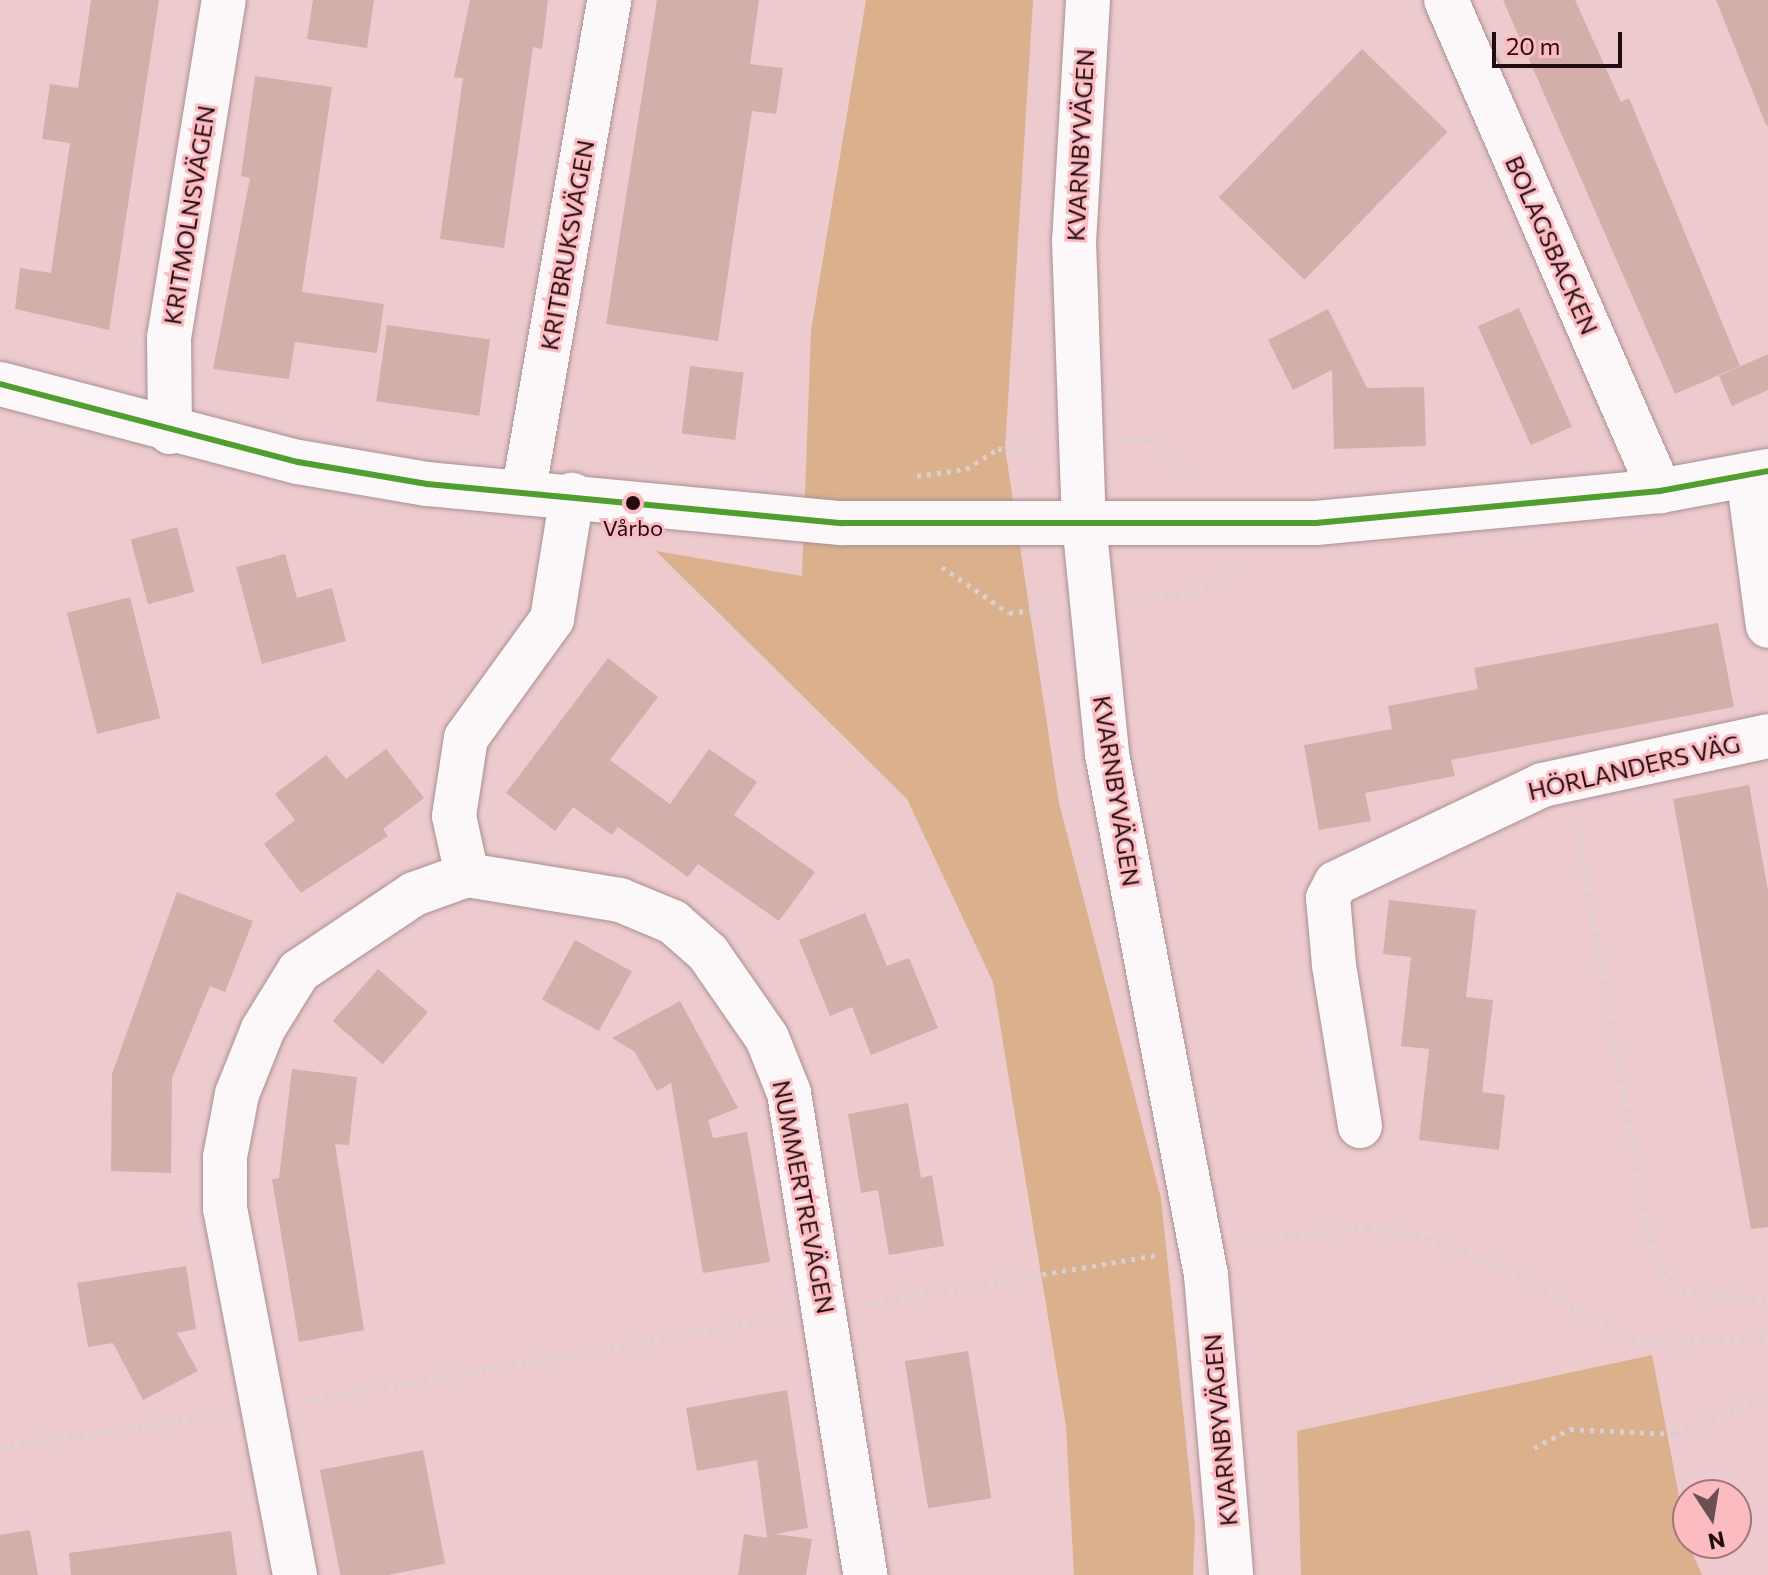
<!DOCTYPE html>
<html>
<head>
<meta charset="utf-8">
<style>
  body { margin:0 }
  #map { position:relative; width:1768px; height:1575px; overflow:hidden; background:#eccacd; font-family:Commissioner,sans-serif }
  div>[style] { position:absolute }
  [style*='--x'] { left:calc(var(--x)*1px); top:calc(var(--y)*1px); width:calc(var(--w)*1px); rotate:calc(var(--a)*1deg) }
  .green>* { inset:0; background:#dab08d }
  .building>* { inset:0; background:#d4aeab; transform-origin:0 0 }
  .path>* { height:5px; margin-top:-2.5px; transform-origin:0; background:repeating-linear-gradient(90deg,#d9ced0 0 4px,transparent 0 10px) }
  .roads { filter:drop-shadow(0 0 2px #a99093) drop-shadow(0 0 2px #a99093) }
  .minor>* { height:44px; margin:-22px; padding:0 22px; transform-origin:22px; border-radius:22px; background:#fcf7f8 }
  .tertiary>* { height:44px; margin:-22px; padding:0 22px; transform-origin:22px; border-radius:22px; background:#fcf7f8 }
  .bus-1>* { height:6px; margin:-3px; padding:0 3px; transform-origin:3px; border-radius:3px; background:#509e2f }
  .dots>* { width:22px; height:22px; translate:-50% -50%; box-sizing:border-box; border:4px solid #fbbbc1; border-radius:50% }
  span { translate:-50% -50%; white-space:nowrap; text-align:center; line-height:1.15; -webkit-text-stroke:6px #fbbbc1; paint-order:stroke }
  .bus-label { font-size:22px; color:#220c0f }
  .street-label { font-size:24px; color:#220c0f }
  .north { position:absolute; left:1672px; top:1479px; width:80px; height:80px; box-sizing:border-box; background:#fbbbc1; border:2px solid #a4757a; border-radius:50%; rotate:168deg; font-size:22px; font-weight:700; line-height:32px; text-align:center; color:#220c0f }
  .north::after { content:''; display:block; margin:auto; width:28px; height:36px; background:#694e52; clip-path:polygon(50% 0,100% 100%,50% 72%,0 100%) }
  .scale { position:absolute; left:1492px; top:32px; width:130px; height:36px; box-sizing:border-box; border:4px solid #220c0f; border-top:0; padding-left:10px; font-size:24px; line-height:28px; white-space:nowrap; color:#220c0f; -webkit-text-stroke:6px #fbbbc1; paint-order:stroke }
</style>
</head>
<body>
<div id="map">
  <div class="green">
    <i style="clip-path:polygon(866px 0,1033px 0,1005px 448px,1059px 803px,1161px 1198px,1195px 1527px,1193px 1575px,1074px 1575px,1066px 1426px,993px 982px,907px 799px,656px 551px,802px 576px,811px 331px)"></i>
    <i style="clip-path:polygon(1652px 1355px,1688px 1543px,1702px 1575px,1301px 1575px,1297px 1431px)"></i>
  </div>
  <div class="building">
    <i style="clip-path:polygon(91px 0,159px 0,109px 330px,15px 309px,20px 268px,51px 273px,70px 143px,42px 139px,50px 84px,78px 88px)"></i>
    <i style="clip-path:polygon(313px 0,374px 0,367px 48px,307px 39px)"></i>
    <i style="clip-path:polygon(470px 0,548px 0,542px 49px,533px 47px,504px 248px,440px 239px,463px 78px,454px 77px)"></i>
    <i style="clip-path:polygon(657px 0,759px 0,750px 64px,783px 68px,776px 114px,752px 111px,718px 341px,606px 324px)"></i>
    <i style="clip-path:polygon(1503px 0,1575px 0,1621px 102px,1629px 98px,1740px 366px,1675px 394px)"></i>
    <i style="clip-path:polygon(1716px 0,1768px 0,1768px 125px,1766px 125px)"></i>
    <i style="left:1362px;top:49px;width:119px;height:206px;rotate:44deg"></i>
    <i style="clip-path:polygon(255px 76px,332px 87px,302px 292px,384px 304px,377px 353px,295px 342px,289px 379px,213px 369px,250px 178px,241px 176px)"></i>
    <i style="left:1519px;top:308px;width:130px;height:45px;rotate:66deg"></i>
    <i style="clip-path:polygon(1328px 309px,1367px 388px,1424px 387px,1426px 446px,1334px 449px,1332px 370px,1293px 390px,1268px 340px)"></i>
    <i style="left:387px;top:325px;width:104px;height:77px;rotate:8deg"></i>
    <i style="clip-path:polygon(1768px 354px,1768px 390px,1732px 406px,1719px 376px)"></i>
    <i style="left:690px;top:366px;width:54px;height:68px;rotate:7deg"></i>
    <i style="left:177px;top:527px;width:67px;height:48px;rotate:75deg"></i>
    <i style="clip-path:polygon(285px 554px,297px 598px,332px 588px,346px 641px,262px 664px,236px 567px)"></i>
    <i style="left:130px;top:597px;width:125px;height:65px;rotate:76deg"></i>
    <i style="clip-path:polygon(1718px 623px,1734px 707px,1451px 760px,1455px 776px,1365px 793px,1371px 821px,1319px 830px,1304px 745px,1392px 729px,1388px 706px,1478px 689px,1474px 668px)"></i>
    <i style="clip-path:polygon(608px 658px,658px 697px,610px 760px,670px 804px,709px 749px,757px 782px,734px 815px,815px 872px,779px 921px,698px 864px,688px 877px,618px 827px,612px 835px,573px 807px,555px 831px,506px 793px)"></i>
    <i style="clip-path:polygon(386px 749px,424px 798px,383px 829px,388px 836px,301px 893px,264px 844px,295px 820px,275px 794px,326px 755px,346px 779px)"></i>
    <i style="clip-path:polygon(1749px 785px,1768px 891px,1768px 1227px,1751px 1229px,1673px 799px)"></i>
    <i style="clip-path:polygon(177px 892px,253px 921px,225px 992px,210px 986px,172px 1078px,171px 1173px,111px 1171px,112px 1074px)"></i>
    <i style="clip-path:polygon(1389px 900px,1476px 910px,1466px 997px,1493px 1000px,1482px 1092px,1505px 1095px,1499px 1150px,1419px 1140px,1429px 1049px,1401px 1046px,1411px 957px,1383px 954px)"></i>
    <i style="clip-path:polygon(865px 913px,887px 966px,909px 958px,938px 1028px,871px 1055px,852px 1007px,830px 1016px,799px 940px)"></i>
    <i style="left:575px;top:940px;width:65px;height:68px;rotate:29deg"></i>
    <i style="left:378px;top:969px;width:66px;height:69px;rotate:41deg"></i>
    <i style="clip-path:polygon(680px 1001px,738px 1108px,708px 1120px,713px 1138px,747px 1132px,770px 1262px,703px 1273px,671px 1083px,657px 1091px,634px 1051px,612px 1038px)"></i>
    <i style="clip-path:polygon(292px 1069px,357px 1077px,349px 1145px,335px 1144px,364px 1330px,299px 1342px,272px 1179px,279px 1178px)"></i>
    <i style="clip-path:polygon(908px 1103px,921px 1178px,932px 1175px,944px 1246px,889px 1255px,878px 1190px,861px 1193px,848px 1114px)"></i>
    <i style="clip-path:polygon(186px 1266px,196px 1329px,177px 1333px,198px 1371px,143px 1400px,113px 1343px,88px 1347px,77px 1283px)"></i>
    <i style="left:968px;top:1351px;width:149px;height:64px;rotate:81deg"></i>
    <i style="clip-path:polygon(787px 1390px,808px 1528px,775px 1534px,812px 1539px,806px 1575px,738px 1575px,744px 1534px,767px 1538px,757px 1460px,697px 1471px,686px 1408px)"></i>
    <i style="left:423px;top:1450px;width:116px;height:105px;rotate:79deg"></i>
    <i style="clip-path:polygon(30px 1530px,38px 1575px,0 1575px,0 1535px)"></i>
    <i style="clip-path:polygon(231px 1531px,237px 1575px,71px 1575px,69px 1553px)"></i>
  </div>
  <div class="path">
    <i style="--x:1123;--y:441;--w:26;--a:-4"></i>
    <i style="--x:1149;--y:439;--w:59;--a:40.2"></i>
    <i style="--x:917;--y:476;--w:49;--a:-8.1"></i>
    <i style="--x:966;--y:469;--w:38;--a:-32"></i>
    <i style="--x:998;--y:449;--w:39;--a:-4"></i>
    <i style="--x:942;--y:567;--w:81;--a:34.5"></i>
    <i style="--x:1009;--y:613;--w:40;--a:-7.1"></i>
    <i style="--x:1135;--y:598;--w:60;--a:-5.7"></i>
    <i style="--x:1195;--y:592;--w:50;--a:-27.6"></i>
    <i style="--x:1576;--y:823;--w:413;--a:80"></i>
    <i style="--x:1648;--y:1230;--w:43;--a:69.4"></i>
    <i style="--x:1663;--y:1270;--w:29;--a:49"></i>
    <i style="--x:1682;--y:1292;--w:86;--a:5.3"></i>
    <i style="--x:1245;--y:1240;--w:123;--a:-6.1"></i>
    <i style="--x:1367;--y:1227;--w:61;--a:10.4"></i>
    <i style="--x:1427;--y:1238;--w:78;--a:21"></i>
    <i style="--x:1500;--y:1266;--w:160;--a:28.8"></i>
    <i style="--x:1640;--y:1343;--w:128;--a:-1.3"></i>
    <i style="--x:865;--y:1304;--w:298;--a:-9.5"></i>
    <i style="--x:305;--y:1401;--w:482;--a:-9.9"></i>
    <i style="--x:0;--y:1447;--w:222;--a:-8.3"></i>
    <i style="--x:1534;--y:1448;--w:41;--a:-27.8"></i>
    <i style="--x:1570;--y:1429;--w:105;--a:2.7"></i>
    <i style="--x:1675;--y:1434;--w:100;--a:-22.2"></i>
  </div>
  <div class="roads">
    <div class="minor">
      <i style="--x:1446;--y:0;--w:536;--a:66.45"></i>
      <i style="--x:170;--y:432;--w:94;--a:-90.6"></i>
      <i style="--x:169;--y:338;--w:342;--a:-80.8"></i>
      <i style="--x:1748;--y:475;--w:152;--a:82.5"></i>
      <i style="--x:524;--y:489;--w:496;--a:-80.1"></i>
      <i style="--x:467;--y:875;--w:60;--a:-102.4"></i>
      <i style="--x:454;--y:816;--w:79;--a:-81.3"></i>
      <i style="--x:466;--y:738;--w:147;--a:-54.1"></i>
      <i style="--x:552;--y:619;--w:126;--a:-80.8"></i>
      <i style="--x:1360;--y:1126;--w:163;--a:-99.2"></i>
      <i style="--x:1334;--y:965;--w:67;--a:-95.1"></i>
      <i style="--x:1328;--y:898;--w:17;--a:-62"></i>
      <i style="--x:1336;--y:883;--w:228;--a:-25.4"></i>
      <i style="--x:1542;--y:785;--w:231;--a:-12.2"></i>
      <i style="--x:295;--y:1575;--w:373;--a:-100.8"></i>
      <i style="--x:225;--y:1209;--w:52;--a:-90"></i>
      <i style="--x:225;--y:1157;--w:64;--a:-79.2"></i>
      <i style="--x:237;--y:1094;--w:70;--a:-68.2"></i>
      <i style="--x:263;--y:1029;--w:68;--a:-58.2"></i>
      <i style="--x:299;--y:971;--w:138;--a:-33.8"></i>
      <i style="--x:414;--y:894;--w:56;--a:-19.7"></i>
      <i style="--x:467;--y:875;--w:155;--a:9.3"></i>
      <i style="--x:620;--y:900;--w:57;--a:22.5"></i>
      <i style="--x:673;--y:922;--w:47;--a:41.5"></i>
      <i style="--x:708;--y:953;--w:103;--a:55.2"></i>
      <i style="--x:767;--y:1038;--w:59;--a:68.2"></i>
      <i style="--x:789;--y:1093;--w:488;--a:81"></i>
    </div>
    <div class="tertiary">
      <i style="--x:1088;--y:0;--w:240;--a:93.3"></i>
      <i style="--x:1074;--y:240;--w:282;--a:88"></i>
      <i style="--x:1084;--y:522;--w:233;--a:84.3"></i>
      <i style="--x:1107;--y:754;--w:530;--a:79.24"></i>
      <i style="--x:1206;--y:1275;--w:301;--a:85.2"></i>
      <i style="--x:0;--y:384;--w:308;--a:14.7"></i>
      <i style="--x:298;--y:462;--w:131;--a:9.7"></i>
      <i style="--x:427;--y:484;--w:417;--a:5.4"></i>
      <i style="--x:842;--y:523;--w:474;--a:0"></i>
      <i style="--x:1316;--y:523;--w:345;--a:-5.3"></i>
      <i style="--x:1660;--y:491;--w:110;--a:-10.5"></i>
    </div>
  </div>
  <div class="bus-1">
    <i style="--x:0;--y:384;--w:308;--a:14.7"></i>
    <i style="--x:298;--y:462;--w:131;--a:9.7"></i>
    <i style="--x:427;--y:484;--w:417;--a:5.4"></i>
    <i style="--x:842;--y:523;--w:474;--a:0"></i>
    <i style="--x:1316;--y:523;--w:345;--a:-5.3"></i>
    <i style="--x:1660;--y:491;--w:110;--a:-10.5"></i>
  </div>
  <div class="dots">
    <i style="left:633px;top:503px;background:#220c0f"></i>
  </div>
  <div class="bus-label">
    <span style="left:633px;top:528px">Vårbo</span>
  </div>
  <div class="street-label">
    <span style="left:1080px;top:145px;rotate:-87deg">KVARNBYVÄGEN</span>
    <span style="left:189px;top:215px;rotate:-81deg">KRITMOLNSVÄGEN</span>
    <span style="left:567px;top:245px;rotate:-80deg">KRITBRUKSVÄGEN</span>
    <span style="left:1552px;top:245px;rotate:66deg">BOLAGSBACKEN</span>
    <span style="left:1634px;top:767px;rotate:-13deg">HÖRLANDERS VÄG</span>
    <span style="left:1117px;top:791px;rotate:81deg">KVARNBYVÄGEN</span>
    <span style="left:804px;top:1197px;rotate:79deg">NUMMERTREVÄGEN</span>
    <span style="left:1220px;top:1430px;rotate:-95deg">KVARNBYVÄGEN</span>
  </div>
  <div class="north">N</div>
  <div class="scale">20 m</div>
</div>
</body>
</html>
